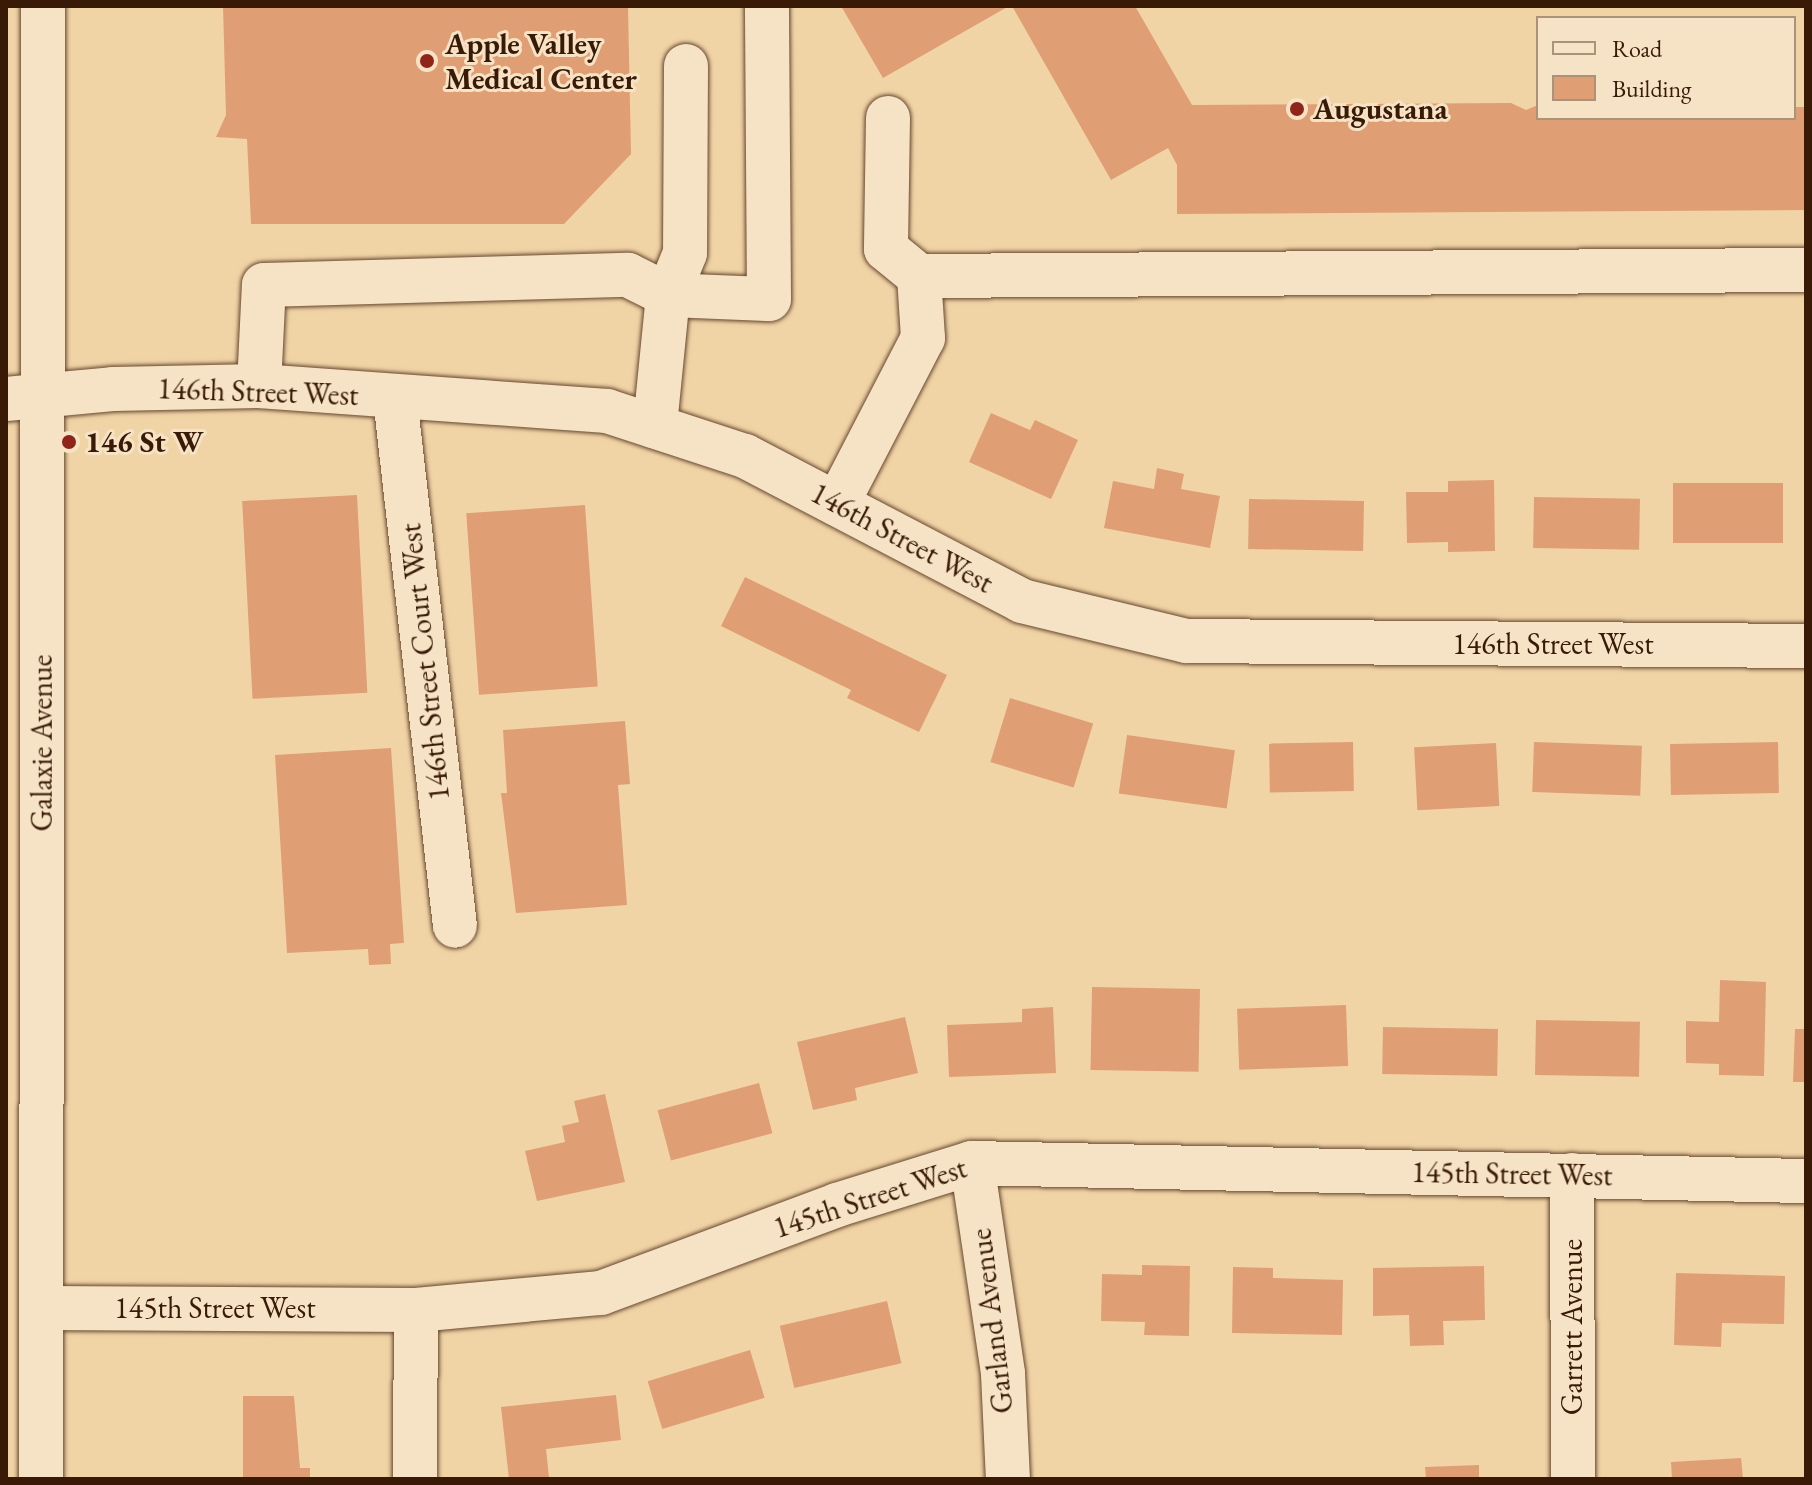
<!DOCTYPE html>
<html>
<head>
<meta charset="utf-8">
<style>
  body { margin:0 }
  #map { position:relative; width:1812px; height:1485px; overflow:hidden; background:#f1d4a6; font-family:"EB Garamond",serif }
  div>[style] { position:absolute }
  [style*='--x'] { left:calc(var(--x)*1px); top:calc(var(--y)*1px); width:calc(var(--w)*1px); rotate:calc(var(--a)*1deg) }
  .building>* { inset:0; background:#e09e75; transform-origin:0 0 }
  .roads { filter:drop-shadow(0 0 2px #67482f) drop-shadow(0 0 2px #67482f) }
  .minor>* { height:44px; margin:-22px; padding:0 22px; transform-origin:22px; border-radius:22px; background:#f6e3c5 }
  .dots>* { width:22px; height:22px; translate:-50% -50%; box-sizing:border-box; border:4px solid #f6e3c5; border-radius:50% }
  span { translate:-50% -50%; white-space:nowrap; text-align:center; line-height:1.15; -webkit-text-stroke:6px #f6e3c5; paint-order:stroke }
  .poi-label { font-size:30px; color:#391a07; font-weight:700 }
  .left { translate:0 -50%; text-align:left }
  .street-label { font-size:30px; color:#391a07 }
  .frame { position:absolute; inset:0; border:8px solid #391a07; pointer-events:none }
  .legend { position:absolute; left:1536px; top:16px; width:260px; height:104px; box-sizing:border-box; background:#f6e3c5; border:2px solid #aa9379; margin:0; padding:10px 14px; list-style:none; font-size:24px; color:#391a07 }
  .legend li { display:flex; align-items:center; gap:16px; height:40px }
  .legend b { width:40px; border:2px solid #aa9379 }
</style>
</head>
<body>
<div id="map">
  <div class="building">
    <i style="clip-path:polygon(223px 6px,628px 6px,631px 154px,564px 224px,251px 224px,247px 139px,216px 137px,226px 115px)"></i>
    <i style="clip-path:polygon(841px 6px,1009px 6px,883px 78px)"></i>
    <i style="clip-path:polygon(1012px 6px,1135px 6px,1192px 105px,1511px 103px,1526px 110px,1538px 105px,1538px 118px,1794px 118px,1794px 107px,1806px 107px,1806px 210px,1177px 214px,1177px 165px,1168px 148px,1111px 180px)"></i>
    <i style="clip-path:polygon(991px 413px,1030px 430px,1035px 420px,1078px 440px,1051px 499px,969px 462px)"></i>
    <i style="clip-path:polygon(1157px 468px,1184px 474px,1181px 489px,1220px 496px,1210px 548px,1104px 528px,1113px 481px,1154px 489px)"></i>
    <i style="clip-path:polygon(1494px 480px,1495px 551px,1448px 552px,1448px 542px,1407px 543px,1406px 492px,1448px 492px,1448px 481px)"></i>
    <i style="left:1673px;top:483px;width:110px;height:60px"></i>
    <i style="left:357px;top:495px;width:198px;height:115px;rotate:87deg"></i>
    <i style="left:1534px;top:497px;width:106px;height:51px;rotate:1deg"></i>
    <i style="left:1249px;top:499px;width:115px;height:50px;rotate:1deg"></i>
    <i style="left:585px;top:505px;width:182px;height:119px;rotate:86deg"></i>
    <i style="clip-path:polygon(745px 577px,947px 675px,919px 732px,847px 698px,851px 690px,721px 626px)"></i>
    <i style="left:1010px;top:698px;width:87px;height:67px;rotate:17deg"></i>
    <i style="clip-path:polygon(625px 721px,630px 784px,618px 785px,627px 905px,516px 913px,501px 793px,507px 793px,503px 730px)"></i>
    <i style="left:1127px;top:735px;width:109px;height:59px;rotate:8deg"></i>
    <i style="left:1353px;top:742px;width:49px;height:84px;rotate:89deg"></i>
    <i style="left:1534px;top:742px;width:108px;height:50px;rotate:2deg"></i>
    <i style="left:1778px;top:742px;width:51px;height:108px;rotate:89deg"></i>
    <i style="left:1496px;top:743px;width:63px;height:82px;rotate:87deg"></i>
    <i style="clip-path:polygon(391px 748px,404px 943px,390px 944px,391px 964px,369px 965px,368px 949px,287px 953px,275px 755px)"></i>
    <i style="clip-path:polygon(1720px 980px,1766px 982px,1764px 1076px,1719px 1075px,1719px 1064px,1686px 1063px,1686px 1021px,1719px 1022px)"></i>
    <i style="left:1092px;top:987px;width:108px;height:83px;rotate:1deg"></i>
    <i style="left:1346px;top:1005px;width:61px;height:109px;rotate:88deg"></i>
    <i style="clip-path:polygon(1053px 1007px,1056px 1073px,949px 1077px,947px 1025px,1022px 1022px,1022px 1009px)"></i>
    <i style="clip-path:polygon(905px 1017px,918px 1073px,855px 1088px,857px 1100px,813px 1110px,797px 1042px)"></i>
    <i style="left:1536px;top:1020px;width:104px;height:55px;rotate:1deg"></i>
    <i style="left:1383px;top:1027px;width:115px;height:47px;rotate:1deg"></i>
    <i style="clip-path:polygon(1795px 1029px,1806px 1029px,1806px 1082px,1793px 1082px)"></i>
    <i style="left:759px;top:1083px;width:52px;height:105px;rotate:75deg"></i>
    <i style="clip-path:polygon(605px 1094px,625px 1182px,537px 1201px,525px 1151px,565px 1142px,562px 1126px,579px 1122px,574px 1101px)"></i>
    <i style="clip-path:polygon(1142px 1265px,1190px 1266px,1189px 1336px,1144px 1335px,1145px 1322px,1101px 1321px,1102px 1274px,1142px 1275px)"></i>
    <i style="clip-path:polygon(1484px 1266px,1485px 1320px,1443px 1321px,1444px 1345px,1410px 1346px,1409px 1315px,1373px 1316px,1373px 1268px)"></i>
    <i style="clip-path:polygon(1233px 1267px,1273px 1268px,1273px 1278px,1343px 1280px,1342px 1335px,1232px 1333px)"></i>
    <i style="clip-path:polygon(1676px 1273px,1785px 1276px,1784px 1324px,1722px 1323px,1721px 1347px,1674px 1345px)"></i>
    <i style="left:887px;top:1301px;width:64px;height:110px;rotate:77deg"></i>
    <i style="left:750px;top:1350px;width:50px;height:107px;rotate:73deg"></i>
    <i style="clip-path:polygon(616px 1395px,621px 1440px,546px 1449px,549px 1477px,509px 1479px,501px 1407px)"></i>
    <i style="clip-path:polygon(243px 1396px,294px 1396px,300px 1468px,310px 1468px,310px 1479px,243px 1479px)"></i>
    <i style="clip-path:polygon(1741px 1458px,1743px 1479px,1672px 1479px,1671px 1462px)"></i>
    <i style="clip-path:polygon(1479px 1465px,1479px 1479px,1426px 1479px,1425px 1467px)"></i>
  </div>
  <div class="roads">
    <div class="minor">
      <i style="--x:686;--y:66;--w:187;--a:90.3"></i>
      <i style="--x:685;--y:253;--w:45;--a:112"></i>
      <i style="--x:668;--y:295;--w:101;--a:2.3"></i>
      <i style="--x:769;--y:299;--w:293;--a:-90.4"></i>
      <i style="--x:888;--y:118;--w:131;--a:90.9"></i>
      <i style="--x:886;--y:249;--w:43;--a:39.3"></i>
      <i style="--x:259;--y:386;--w:101;--a:-87.2"></i>
      <i style="--x:264;--y:285;--w:364;--a:-1.6"></i>
      <i style="--x:628;--y:275;--w:45;--a:26.6"></i>
      <i style="--x:668;--y:295;--w:132;--a:95.7"></i>
      <i style="--x:395;--y:398;--w:531;--a:83.52"></i>
      <i style="--x:6;--y:399;--w:107;--a:-5.3"></i>
      <i style="--x:113;--y:389;--w:146;--a:-1.2"></i>
      <i style="--x:259;--y:386;--w:349;--a:4.1"></i>
      <i style="--x:607;--y:411;--w:145;--a:18.1"></i>
      <i style="--x:745;--y:456;--w:313;--a:27.6"></i>
      <i style="--x:1022;--y:601;--w:169;--a:13.7"></i>
      <i style="--x:1186;--y:641;--w:620;--a:0.46"></i>
      <i style="--x:837;--y:504;--w:187;--a:-62.6"></i>
      <i style="--x:923;--y:338;--w:62;--a:-93.7"></i>
      <i style="--x:919;--y:276;--w:887;--a:-0.39"></i>
      <i style="--x:972;--y:1163;--w:213;--a:81.6"></i>
      <i style="--x:1003;--y:1374;--w:105;--a:87.3"></i>
      <i style="--x:1572;--y:1175;--w:304;--a:89.8"></i>
      <i style="--x:42;--y:1308;--w:374;--a:0.3"></i>
      <i style="--x:416;--y:1310;--w:186;--a:-5.3"></i>
      <i style="--x:601;--y:1293;--w:252;--a:-20.4"></i>
      <i style="--x:837;--y:1205;--w:141;--a:-17.3"></i>
      <i style="--x:972;--y:1163;--w:834;--a:1.24"></i>
      <i style="--x:41;--y:1479;--w:1473;--a:-89.92"></i>
      <i style="--x:415;--y:1479;--w:169;--a:-89.7"></i>
    </div>
  </div>
  <div class="dots">
    <i style="left:427px;top:61px;background:#8f2418"></i>
    <i style="left:1297px;top:109px;background:#8f2418"></i>
    <i style="left:69px;top:442px;background:#8f2418"></i>
  </div>
  <div class="poi-label">
    <span class="left" style="left:445px;top:61px">Apple Valley<br>Medical Center</span>
    <span class="left" style="left:1313px;top:109px">Augustana</span>
    <span class="left" style="left:85px;top:442px">146 St W</span>
  </div>
  <div class="street-label">
    <span style="left:258px;top:392px;rotate:2deg">146th Street West</span>
    <span style="left:902px;top:538px;rotate:28deg">146th Street West</span>
    <span style="left:1553px;top:644px">146th Street West</span>
    <span style="left:425px;top:662px;rotate:-96deg">146th Street Court West</span>
    <span style="left:42px;top:743px;rotate:-90deg">Galaxie Avenue</span>
    <span style="left:1512px;top:1174px;rotate:1deg">145th Street West</span>
    <span style="left:870px;top:1198px;rotate:-18deg">145th Street West</span>
    <span style="left:215px;top:1308px">145th Street West</span>
    <span style="left:992px;top:1321px;rotate:-97deg">Garland Avenue</span>
    <span style="left:1572px;top:1327px;rotate:-90deg">Garrett Avenue</span>
  </div>
  <div class="frame"></div>
  <ul class="legend">
  <li><b style="height:10px;background:#f6e3c5"></b>Road</li>
  <li><b style="height:22px;background:#e09e75"></b>Building</li>
  </ul>
</div>
</body>
</html>
